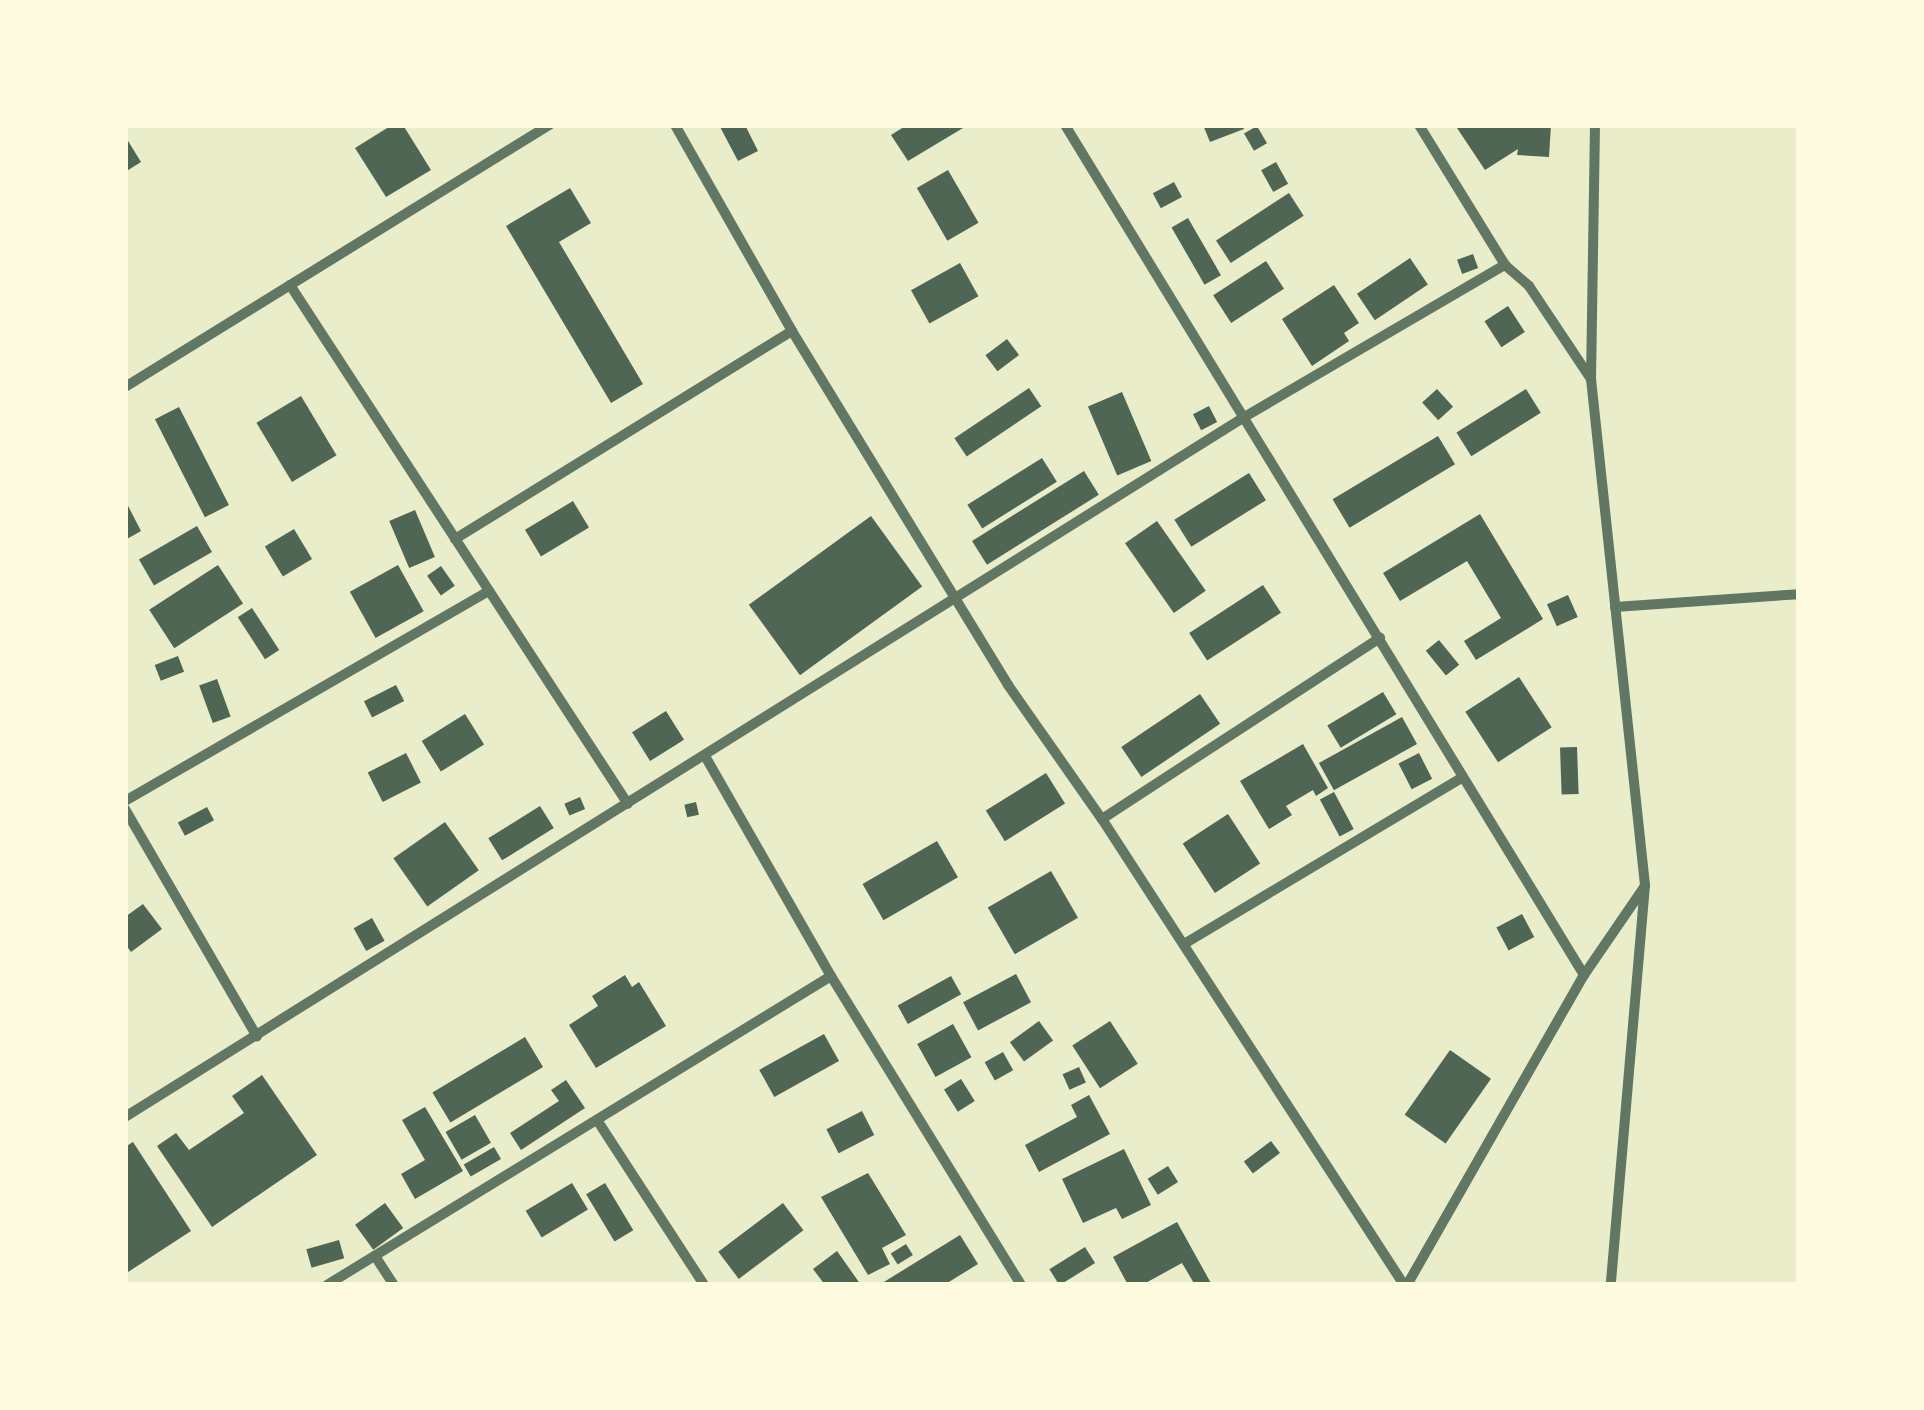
<!DOCTYPE html>
<html>
<head>
<meta charset="utf-8">
<style>
  body { margin:0 }
  #map { position:relative; width:1924px; height:1410px; overflow:hidden; background:#e9edc9; font-family:"Roboto Condensed",sans-serif }
  div>[style] { position:absolute }
  [style*='--x'] { left:calc(var(--x)*1px); top:calc(var(--y)*1px); width:calc(var(--w)*1px); rotate:calc(var(--a)*1deg) }
  .building>* { inset:0; background:#4f6655; transform-origin:0 0 }
  .minor>* { height:10px; margin:-5px; padding:0 5px; transform-origin:5px; border-radius:5px; background:#617663 }
  span { translate:-50% -50%; white-space:nowrap; text-align:center; line-height:1.15; -webkit-text-stroke:10px #fefae0; paint-order:stroke }
  .frame { position:absolute; inset:0; border:128px solid #fefae0; pointer-events:none }
</style>
</head>
<body>
<div id="map">
  <div class="building">
    <i style="clip-path:polygon(392px 125px,403px 125px,431px 170px,386px 197px,355px 148px)"></i>
    <i style="clip-path:polygon(719px 125px,745px 125px,758px 151px,738px 161px)"></i>
    <i style="clip-path:polygon(907px 125px,968px 125px,908px 161px,891px 135px)"></i>
    <i style="clip-path:polygon(1203px 125px,1243px 125px,1244px 129px,1210px 142px)"></i>
    <i style="clip-path:polygon(1455px 125px,1551px 125px,1549px 157px,1517px 155px,1518px 149px,1485px 170px)"></i>
    <i style="left:1257px;top:126px;width:20px;height:15px;rotate:60deg"></i>
    <i style="clip-path:polygon(125px 136px,141px 162px,125px 172px)"></i>
    <i style="left:1276px;top:162px;width:25px;height:17px;rotate:61deg"></i>
    <i style="left:948px;top:170px;width:61px;height:36px;rotate:60deg"></i>
    <i style="left:1174px;top:182px;width:17px;height:24px;rotate:62deg"></i>
    <i style="clip-path:polygon(570px 188px,591px 223px,559px 242px,643px 384px,611px 403px,506px 226px)"></i>
    <i style="left:1289px;top:193px;width:27px;height:87px;rotate:57deg"></i>
    <i style="left:1188px;top:218px;width:66px;height:19px;rotate:60deg"></i>
    <i style="left:1473px;top:254px;width:15px;height:17px;rotate:70deg"></i>
    <i style="left:1410px;top:258px;width:32px;height:64px;rotate:56deg"></i>
    <i style="left:1266px;top:261px;width:33px;height:63px;rotate:57deg"></i>
    <i style="left:960px;top:263px;width:38px;height:56px;rotate:61deg"></i>
    <i style="clip-path:polygon(1334px 285px,1359px 323px,1344px 333px,1349px 341px,1312px 366px,1282px 319px)"></i>
    <i style="left:1508px;top:306px;width:31px;height:28px;rotate:57deg"></i>
    <i style="left:1007px;top:339px;width:20px;height:27px;rotate:53deg"></i>
    <i style="left:1029px;top:388px;width:22px;height:90px;rotate:56deg"></i>
    <i style="left:1437px;top:389px;width:24px;height:20px;rotate:48deg"></i>
    <i style="left:1526px;top:389px;width:28px;height:82px;rotate:58deg"></i>
    <i style="left:1122px;top:392px;width:75px;height:37px;rotate:67deg"></i>
    <i style="left:301px;top:396px;width:69px;height:52px;rotate:59deg"></i>
    <i style="left:1209px;top:406px;width:18px;height:18px;rotate:63deg"></i>
    <i style="left:179px;top:407px;width:110px;height:27px;rotate:63deg"></i>
    <i style="left:1438px;top:436px;width:33px;height:123px;rotate:59deg"></i>
    <i style="left:1042px;top:458px;width:28px;height:88px;rotate:58deg"></i>
    <i style="left:1084px;top:471px;width:28px;height:132px;rotate:58deg"></i>
    <i style="left:1249px;top:473px;width:32px;height:88px;rotate:58deg"></i>
    <i style="clip-path:polygon(125px 500px,141px 531px,125px 540px)"></i>
    <i style="left:573px;top:501px;width:31px;height:56px;rotate:59deg"></i>
    <i style="left:415px;top:510px;width:51px;height:28px;rotate:67deg"></i>
    <i style="clip-path:polygon(1480px 514px,1543px 619px,1476px 660px,1464px 641px,1501px 618px,1467px 561px,1400px 601px,1383px 573px)"></i>
    <i style="left:871px;top:516px;width:87px;height:151px;rotate:54deg"></i>
    <i style="left:1157px;top:521px;width:85px;height:39px;rotate:55deg"></i>
    <i style="left:197px;top:526px;width:30px;height:67px;rotate:60deg"></i>
    <i style="left:294px;top:529px;width:35px;height:34px;rotate:59deg"></i>
    <i style="left:218px;top:565px;width:46px;height:82px;rotate:57deg"></i>
    <i style="left:398px;top:565px;width:53px;height:55px;rotate:61deg"></i>
    <i style="left:441px;top:566px;width:24px;height:17px;rotate:55deg"></i>
    <i style="left:1263px;top:585px;width:33px;height:88px;rotate:57deg"></i>
    <i style="left:1568px;top:595px;width:24px;height:23px;rotate:66deg"></i>
    <i style="left:252px;top:608px;width:50px;height:17px;rotate:57deg"></i>
    <i style="left:1439px;top:640px;width:32px;height:17px;rotate:51deg"></i>
    <i style="left:178px;top:656px;width:17px;height:25px;rotate:69deg"></i>
    <i style="left:1519px;top:677px;width:60px;height:64px;rotate:57deg"></i>
    <i style="left:217px;top:679px;width:40px;height:19px;rotate:70deg"></i>
    <i style="left:396px;top:685px;width:18px;height:36px;rotate:63deg"></i>
    <i style="left:1383px;top:692px;width:26px;height:65px;rotate:59deg"></i>
    <i style="left:1200px;top:694px;width:36px;height:95px;rotate:56deg"></i>
    <i style="left:666px;top:711px;width:34px;height:40px;rotate:58deg"></i>
    <i style="left:465px;top:714px;width:36px;height:51px;rotate:58deg"></i>
    <i style="left:1402px;top:717px;width:31px;height:95px;rotate:61deg"></i>
    <i style="clip-path:polygon(1303px 744px,1328px 788px,1316px 796px,1313px 790px,1286px 806px,1292px 815px,1269px 829px,1240px 781px)"></i>
    <i style="left:1577px;top:747px;width:47px;height:17px;rotate:88deg"></i>
    <i style="left:406px;top:753px;width:33px;height:43px;rotate:63deg"></i>
    <i style="left:1419px;top:753px;width:29px;height:23px;rotate:63deg"></i>
    <i style="left:1046px;top:773px;width:36px;height:71px;rotate:58deg"></i>
    <i style="left:1334px;top:792px;width:42px;height:16px;rotate:62deg"></i>
    <i style="left:580px;top:797px;width:13px;height:17px;rotate:67deg"></i>
    <i style="left:696px;top:802px;width:13px;height:12px;rotate:77deg"></i>
    <i style="left:540px;top:806px;width:26px;height:61px;rotate:58deg"></i>
    <i style="left:207px;top:807px;width:15px;height:33px;rotate:62deg"></i>
    <i style="left:1228px;top:814px;width:59px;height:54px;rotate:57deg"></i>
    <i style="left:445px;top:822px;width:59px;height:63px;rotate:55deg"></i>
    <i style="left:937px;top:841px;width:42px;height:86px;rotate:60deg"></i>
    <i style="left:1051px;top:871px;width:54px;height:73px;rotate:60deg"></i>
    <i style="clip-path:polygon(143px 904px,162px 929px,131px 952px,125px 944px,125px 917px)"></i>
    <i style="left:1522px;top:914px;width:26px;height:29px;rotate:62deg"></i>
    <i style="left:372px;top:918px;width:26px;height:21px;rotate:61deg"></i>
    <i style="left:1016px;top:974px;width:32px;height:60px;rotate:62deg"></i>
    <i style="clip-path:polygon(625px 975px,632px 987px,639px 982px,666px 1026px,596px 1068px,569px 1025px,598px 1006px,592px 996px)"></i>
    <i style="left:951px;top:976px;width:21px;height:61px;rotate:61deg"></i>
    <i style="left:1039px;top:1021px;width:24px;height:36px;rotate:54deg"></i>
    <i style="left:1110px;top:1021px;width:51px;height:45px;rotate:57deg"></i>
    <i style="left:953px;top:1024px;width:38px;height:41px;rotate:61deg"></i>
    <i style="left:824px;top:1034px;width:31px;height:74px;rotate:61deg"></i>
    <i style="left:525px;top:1037px;width:35px;height:108px;rotate:59deg"></i>
    <i style="left:1450px;top:1050px;width:50px;height:79px;rotate:35deg"></i>
    <i style="left:1003px;top:1052px;width:21px;height:21px;rotate:61deg"></i>
    <i style="left:1079px;top:1067px;width:17px;height:18px;rotate:66deg"></i>
    <i style="clip-path:polygon(262px 1075px,317px 1155px,212px 1227px,157px 1146px,176px 1133px,189px 1150px,244px 1113px,232px 1096px)"></i>
    <i style="left:961px;top:1079px;width:26px;height:20px;rotate:58deg"></i>
    <i style="clip-path:polygon(566px 1080px,585px 1108px,521px 1150px,510px 1133px,559px 1101px,551px 1090px)"></i>
    <i style="clip-path:polygon(1089px 1095px,1110px 1134px,1039px 1172px,1025px 1145px,1077px 1117px,1071px 1105px)"></i>
    <i style="clip-path:polygon(425px 1107px,463px 1171px,415px 1199px,401px 1174px,425px 1160px,402px 1120px)"></i>
    <i style="left:862px;top:1111px;width:27px;height:40px;rotate:63deg"></i>
    <i style="left:475px;top:1115px;width:32px;height:34px;rotate:60deg"></i>
    <i style="left:1271px;top:1141px;width:15px;height:34px;rotate:53deg"></i>
    <i style="clip-path:polygon(133px 1142px,191px 1231px,125px 1274px,125px 1147px)"></i>
    <i style="left:494px;top:1147px;width:14px;height:35px;rotate:60deg"></i>
    <i style="clip-path:polygon(1124px 1149px,1151px 1205px,1122px 1219px,1116px 1208px,1083px 1223px,1062px 1179px)"></i>
    <i style="left:1168px;top:1166px;width:19px;height:24px;rotate:58deg"></i>
    <i style="clip-path:polygon(868px 1173px,906px 1235px,882px 1248px,890px 1264px,868px 1275px,821px 1197px)"></i>
    <i style="left:572px;top:1183px;width:31px;height:54px;rotate:59deg"></i>
    <i style="left:605px;top:1183px;width:55px;height:22px;rotate:59deg"></i>
    <i style="left:385px;top:1203px;width:31px;height:37px;rotate:54deg"></i>
    <i style="left:783px;top:1203px;width:34px;height:81px;rotate:53deg"></i>
    <i style="clip-path:polygon(1177px 1222px,1212px 1285px,1195px 1285px,1182px 1263px,1142px 1285px,1128px 1285px,1113px 1257px)"></i>
    <i style="clip-path:polygon(960px 1235px,978px 1264px,944px 1285px,879px 1285px)"></i>
    <i style="left:339px;top:1240px;width:19px;height:34px;rotate:74deg"></i>
    <i style="left:906px;top:1244px;width:13px;height:18px;rotate:58deg"></i>
    <i style="left:1085px;top:1247px;width:19px;height:42px;rotate:58deg"></i>
    <i style="clip-path:polygon(837px 1251px,861px 1285px,825px 1285px,813px 1269px)"></i>
  </div>
  <div class="minor">
    <i style="--x:675;--y:125;--w:237;--a:60.4"></i>
    <i style="--x:792;--y:331;--w:415;--a:58.6"></i>
    <i style="--x:1008;--y:685;--w:164;--a:55"></i>
    <i style="--x:1102;--y:819;--w:555;--a:57.05"></i>
    <i style="--x:1065;--y:125;--w:996;--a:58.59"></i>
    <i style="--x:1419;--y:125;--w:164;--a:58.4"></i>
    <i style="--x:1505;--y:265;--w:32;--a:41"></i>
    <i style="--x:1529;--y:286;--w:112;--a:56.3"></i>
    <i style="--x:1595;--y:125;--w:254;--a:90.9"></i>
    <i style="--x:1591;--y:379;--w:509;--a:83.91"></i>
    <i style="--x:1645;--y:885;--w:401;--a:94.9"></i>
    <i style="--x:290;--y:285;--w:619;--a:56.93"></i>
    <i style="--x:125;--y:387;--w:499;--a:-31.7"></i>
    <i style="--x:455;--y:539;--w:396;--a:-31.7"></i>
    <i style="--x:1615;--y:607;--w:184;--a:-4"></i>
    <i style="--x:705;--y:756;--w:254;--a:60.2"></i>
    <i style="--x:831;--y:976;--w:363;--a:58.4"></i>
    <i style="--x:125;--y:801;--w:420;--a:-30"></i>
    <i style="--x:125;--y:809;--w:263;--a:59.9"></i>
    <i style="--x:1102;--y:819;--w:332;--a:-33.1"></i>
    <i style="--x:1184;--y:944;--w:323;--a:-30.9"></i>
    <i style="--x:125;--y:1117;--w:1316;--a:-32.02"></i>
    <i style="--x:1241;--y:419;--w:306;--a:-30.3"></i>
    <i style="--x:597;--y:1120;--w:197;--a:57"></i>
    <i style="--x:375;--y:1256;--w:35;--a:57"></i>
    <i style="--x:327;--y:1285;--w:591;--a:-31.51"></i>
    <i style="--x:1407;--y:1285;--w:357;--a:-60.3"></i>
    <i style="--x:1584;--y:975;--w:108;--a:-55.6"></i>
  </div>
  <div class="frame"></div>
</div>
</body>
</html>
